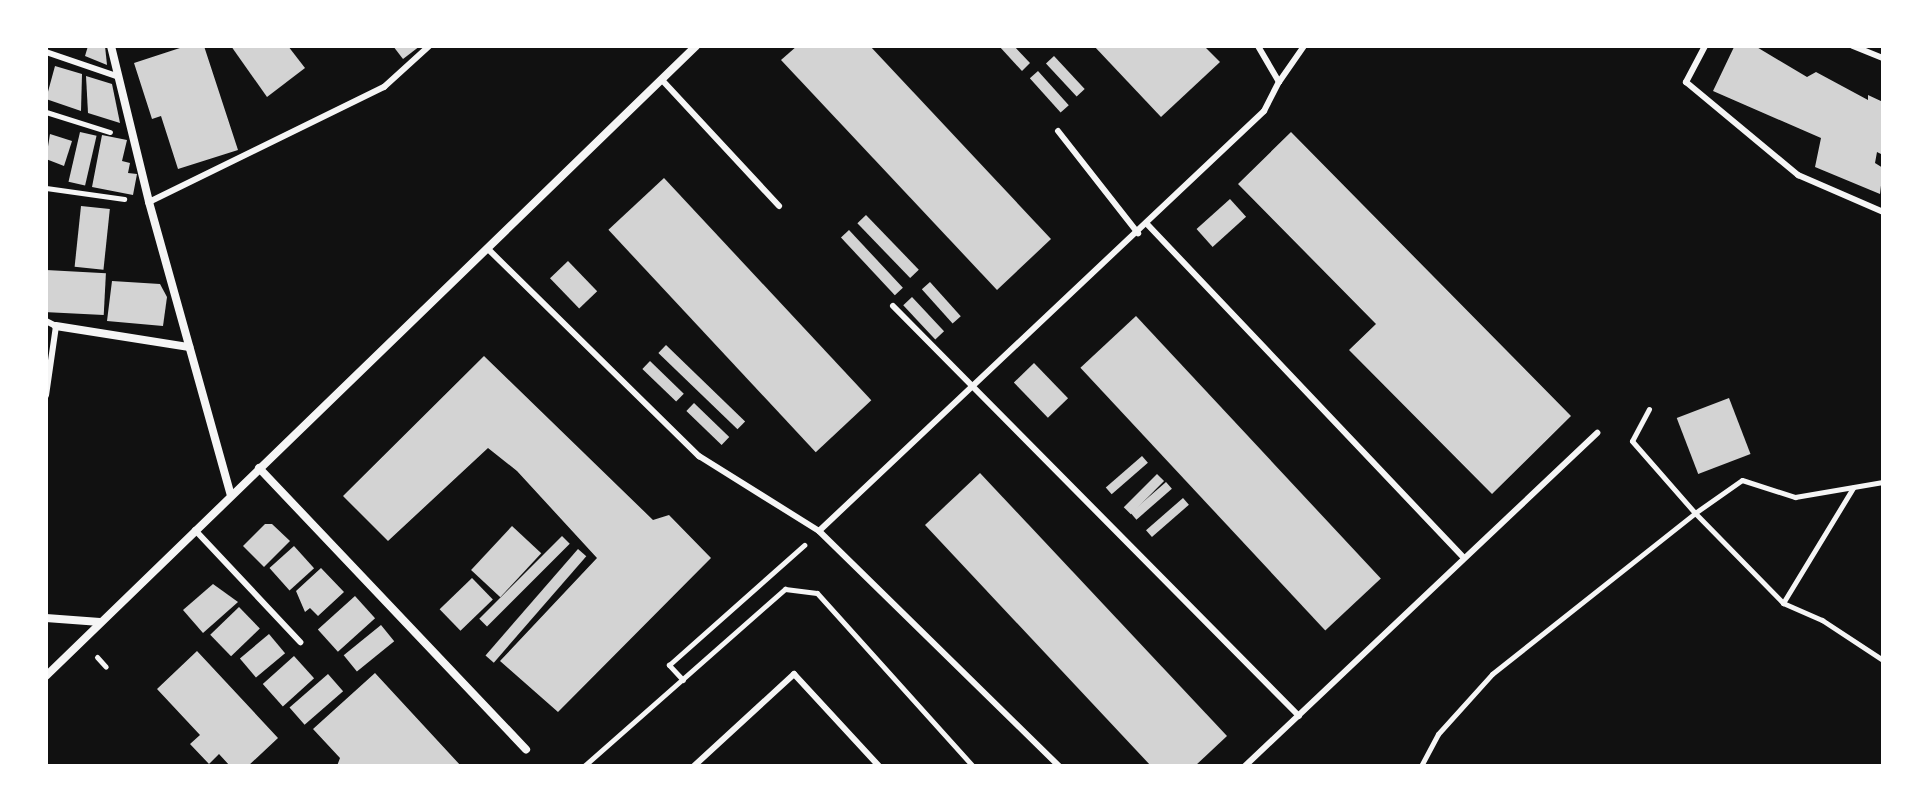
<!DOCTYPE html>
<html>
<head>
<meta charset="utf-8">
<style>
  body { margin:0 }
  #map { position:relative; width:1929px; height:812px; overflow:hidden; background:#111; font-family:"Asap Condensed",sans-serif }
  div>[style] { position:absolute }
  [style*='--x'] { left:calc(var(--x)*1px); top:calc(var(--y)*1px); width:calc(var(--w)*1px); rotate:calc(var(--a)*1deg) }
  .building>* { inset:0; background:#d3d3d3; transform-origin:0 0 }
  .path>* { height:5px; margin:-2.5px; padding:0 2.5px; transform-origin:2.5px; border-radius:2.5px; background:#f5f5f5 }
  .service>* { height:6px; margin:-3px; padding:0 3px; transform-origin:3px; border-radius:3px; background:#f5f5f5 }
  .minor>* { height:8px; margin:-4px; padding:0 4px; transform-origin:4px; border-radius:4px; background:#f5f5f5 }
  span { translate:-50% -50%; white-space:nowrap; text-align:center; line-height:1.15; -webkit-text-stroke:6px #fff; paint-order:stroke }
  .frame { position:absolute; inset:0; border:48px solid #fff; pointer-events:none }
</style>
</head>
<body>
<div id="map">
  <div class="building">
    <i style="clip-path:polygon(88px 46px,105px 46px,107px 65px,85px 56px)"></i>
    <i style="clip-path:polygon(186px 46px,204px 46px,238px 150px,178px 169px,161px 116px,152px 119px,134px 63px)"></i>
    <i style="clip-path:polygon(231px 46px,288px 46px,305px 68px,267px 97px)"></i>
    <i style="clip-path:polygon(393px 46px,420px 46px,403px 59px)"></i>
    <i style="clip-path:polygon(797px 46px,870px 46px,1051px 239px,997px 290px,781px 60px)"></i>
    <i style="clip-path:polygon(999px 46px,1014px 46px,1030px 63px,1022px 71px)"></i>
    <i style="clip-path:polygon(1094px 46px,1204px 46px,1220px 62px,1161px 117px)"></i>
    <i style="clip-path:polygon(1755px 46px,1807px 77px,1816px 72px,1868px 100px,1868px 95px,1883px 102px,1883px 155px,1877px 152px,1875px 163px,1883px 168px,1880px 194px,1815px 167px,1821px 138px,1713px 91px,1734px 47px)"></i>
    <i style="left:1054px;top:56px;width:45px;height:11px;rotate:47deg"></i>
    <i style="clip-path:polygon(55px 66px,82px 74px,81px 111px,46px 99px)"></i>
    <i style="left:1038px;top:71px;width:46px;height:11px;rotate:48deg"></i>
    <i style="clip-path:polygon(86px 76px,112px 84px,120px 123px,88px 113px)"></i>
    <i style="left:80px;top:132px;width:17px;height:51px;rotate:13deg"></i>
    <i style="clip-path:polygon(1291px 132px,1571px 416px,1492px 494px,1349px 350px,1376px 324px,1238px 184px)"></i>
    <i style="clip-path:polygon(50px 134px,72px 141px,64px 166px,46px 159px)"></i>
    <i style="clip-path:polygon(102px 135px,127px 140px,122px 161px,130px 163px,128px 173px,137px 174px,133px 195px,92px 187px)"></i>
    <i style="left:664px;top:178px;width:304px;height:76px;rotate:47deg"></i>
    <i style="left:1230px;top:199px;width:24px;height:45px;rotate:48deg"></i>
    <i style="left:81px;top:206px;width:29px;height:61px;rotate:6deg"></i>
    <i style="left:866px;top:215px;width:76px;height:12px;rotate:46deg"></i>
    <i style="left:849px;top:230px;width:79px;height:11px;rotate:47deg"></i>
    <i style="left:568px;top:261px;width:42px;height:25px;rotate:46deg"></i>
    <i style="left:46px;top:270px;width:60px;height:42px;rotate:3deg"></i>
    <i style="clip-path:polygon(112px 281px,160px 284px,167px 297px,163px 326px,107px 321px)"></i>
    <i style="left:930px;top:282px;width:46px;height:11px;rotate:48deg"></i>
    <i style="left:912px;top:297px;width:47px;height:12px;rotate:47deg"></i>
    <i style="left:1136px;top:316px;width:359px;height:76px;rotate:47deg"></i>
    <i style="left:666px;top:345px;width:110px;height:11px;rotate:44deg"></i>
    <i style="clip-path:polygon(484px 356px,653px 520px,669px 515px,711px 558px,558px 712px,500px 661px,597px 558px,517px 471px,488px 448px,388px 541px,343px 496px)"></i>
    <i style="left:650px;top:361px;width:47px;height:11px;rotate:44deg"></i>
    <i style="left:1034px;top:363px;width:49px;height:28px;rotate:46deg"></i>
    <i style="left:1729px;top:398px;width:60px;height:56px;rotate:69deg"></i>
    <i style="left:694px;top:403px;width:49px;height:11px;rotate:44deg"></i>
    <i style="left:1142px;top:456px;width:9px;height:48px;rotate:49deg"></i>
    <i style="clip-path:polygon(980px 473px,1227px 736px,1195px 766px,1151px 766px,925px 525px)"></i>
    <i style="left:1157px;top:474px;width:10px;height:47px;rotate:45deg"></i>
    <i style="left:1166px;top:482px;width:9px;height:47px;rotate:49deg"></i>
    <i style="left:1183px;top:498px;width:9px;height:49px;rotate:49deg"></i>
    <i style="clip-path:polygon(265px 524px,272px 524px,290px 541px,264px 567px,243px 546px)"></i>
    <i style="left:512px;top:526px;width:40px;height:60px;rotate:43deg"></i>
    <i style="left:562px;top:536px;width:11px;height:117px;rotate:45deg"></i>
    <i style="left:294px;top:546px;width:30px;height:33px;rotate:48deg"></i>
    <i style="left:578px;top:549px;width:11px;height:141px;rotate:41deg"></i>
    <i style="clip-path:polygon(321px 568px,344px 592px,318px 616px,310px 608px,305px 612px,296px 591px)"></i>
    <i style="left:472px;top:578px;width:30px;height:45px;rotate:46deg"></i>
    <i style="clip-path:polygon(213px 584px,238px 602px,203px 633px,183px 610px)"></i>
    <i style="left:355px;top:596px;width:30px;height:50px;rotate:48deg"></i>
    <i style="left:239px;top:607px;width:30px;height:40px;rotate:46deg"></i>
    <i style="left:381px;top:625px;width:21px;height:48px;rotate:51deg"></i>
    <i style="left:269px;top:634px;width:25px;height:38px;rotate:50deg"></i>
    <i style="clip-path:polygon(197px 651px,278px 738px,248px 766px,230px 766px,219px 754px,209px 764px,190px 744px,200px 735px,157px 689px)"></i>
    <i style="left:294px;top:656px;width:30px;height:42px;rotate:48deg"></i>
    <i style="clip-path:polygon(375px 673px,461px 766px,337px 766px,340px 758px,313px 729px)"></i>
    <i style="left:328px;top:674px;width:23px;height:51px;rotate:49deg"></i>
  </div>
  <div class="path">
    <i style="--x:46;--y:112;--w:67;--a:17.4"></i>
    <i style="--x:46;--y:188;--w:79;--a:8"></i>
    <i style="--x:1649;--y:409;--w:36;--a:118"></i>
    <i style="--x:1632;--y:441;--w:96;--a:48.8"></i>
    <i style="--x:1695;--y:513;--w:57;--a:-35.1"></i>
    <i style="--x:1742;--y:480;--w:56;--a:17.8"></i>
    <i style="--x:1795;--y:497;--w:89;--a:-9.7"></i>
    <i style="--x:1783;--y:603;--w:135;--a:-58.7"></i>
    <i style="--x:97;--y:657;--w:13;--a:48"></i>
    <i style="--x:683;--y:680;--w:21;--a:-133"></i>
    <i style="--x:669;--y:665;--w:181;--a:-41.6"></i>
    <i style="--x:584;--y:766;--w:268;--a:-41.4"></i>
    <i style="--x:785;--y:589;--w:32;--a:7"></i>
    <i style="--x:817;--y:593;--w:233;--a:48"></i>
    <i style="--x:1421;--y:766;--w:36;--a:-62"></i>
    <i style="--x:1438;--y:734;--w:81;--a:-48"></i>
    <i style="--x:1492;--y:674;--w:259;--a:-38.4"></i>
    <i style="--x:1695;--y:513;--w:126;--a:45.6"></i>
    <i style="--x:1783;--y:603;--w:43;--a:23.6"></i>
    <i style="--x:1822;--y:620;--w:73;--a:33.3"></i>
  </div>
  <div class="service">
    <i style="--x:1705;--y:46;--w:41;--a:117.8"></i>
    <i style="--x:1686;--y:82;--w:146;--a:39.7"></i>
    <i style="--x:1798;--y:175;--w:93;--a:23.5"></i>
    <i style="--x:1853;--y:46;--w:32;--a:22"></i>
    <i style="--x:46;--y:52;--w:77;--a:18.9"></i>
    <i style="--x:662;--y:80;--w:172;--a:47.1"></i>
    <i style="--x:1279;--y:82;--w:44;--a:-55.2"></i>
    <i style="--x:1058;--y:131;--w:130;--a:51.9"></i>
    <i style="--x:149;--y:202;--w:262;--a:-26.1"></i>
    <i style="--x:384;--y:87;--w:61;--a:-42.3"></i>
    <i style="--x:1147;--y:224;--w:460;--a:46.5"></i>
    <i style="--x:488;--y:249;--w:296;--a:44.5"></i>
    <i style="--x:699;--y:456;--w:142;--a:32"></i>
    <i style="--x:819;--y:531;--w:336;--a:44.4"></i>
    <i style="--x:893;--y:306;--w:577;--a:45.28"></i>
    <i style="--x:46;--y:321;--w:11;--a:27"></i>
    <i style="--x:56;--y:326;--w:70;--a:98.2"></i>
    <i style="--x:195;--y:530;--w:154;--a:46.8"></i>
    <i style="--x:819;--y:531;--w:612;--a:-43.34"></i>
    <i style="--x:1264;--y:111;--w:33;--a:-63"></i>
    <i style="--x:1279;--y:82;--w:42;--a:-120.3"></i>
    <i style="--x:694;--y:766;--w:136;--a:-42.6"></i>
    <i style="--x:794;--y:674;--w:125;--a:47.3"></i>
    <i style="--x:1245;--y:766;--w:485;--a:-43.4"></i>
  </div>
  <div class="minor">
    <i style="--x:111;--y:46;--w:161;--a:76.3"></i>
    <i style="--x:149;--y:202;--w:304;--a:74.4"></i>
    <i style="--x:56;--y:326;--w:135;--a:9"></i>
    <i style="--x:259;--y:468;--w:388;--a:46.5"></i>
    <i style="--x:46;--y:618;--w:54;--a:4.2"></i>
    <i style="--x:46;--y:676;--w:905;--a:-44.1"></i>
  </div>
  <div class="frame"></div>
</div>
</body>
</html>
